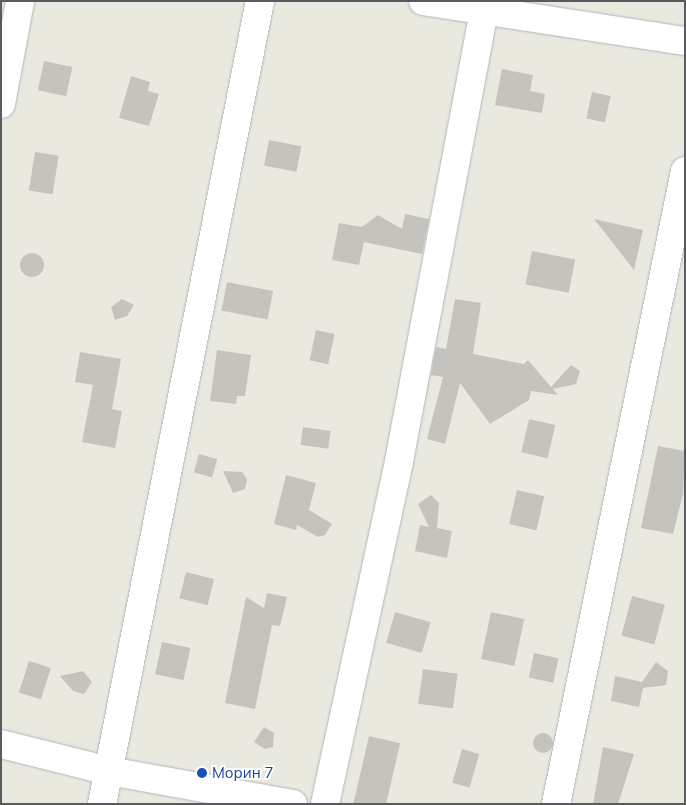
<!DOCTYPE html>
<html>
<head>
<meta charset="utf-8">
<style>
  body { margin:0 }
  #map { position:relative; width:686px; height:805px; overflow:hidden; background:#eae9e0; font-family:Mulish,sans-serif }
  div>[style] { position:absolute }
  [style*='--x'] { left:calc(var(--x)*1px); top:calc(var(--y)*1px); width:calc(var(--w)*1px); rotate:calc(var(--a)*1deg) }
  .building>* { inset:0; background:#c5c3bd; transform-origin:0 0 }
  .round { border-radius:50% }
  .roads { filter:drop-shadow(0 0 1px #b3b5b9) drop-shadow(0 0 1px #b3b5b9) }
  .minor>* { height:28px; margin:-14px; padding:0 14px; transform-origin:14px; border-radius:14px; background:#fff }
  .dots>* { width:14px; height:14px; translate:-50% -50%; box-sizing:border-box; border:2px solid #fff; border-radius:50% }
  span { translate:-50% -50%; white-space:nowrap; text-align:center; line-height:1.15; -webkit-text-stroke:4px #fff; paint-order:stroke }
  .transit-label { font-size:15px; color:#164399 }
  .left { translate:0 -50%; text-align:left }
  .frame { position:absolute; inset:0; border:2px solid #595b5f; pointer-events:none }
</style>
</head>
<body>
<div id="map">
  <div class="building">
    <i style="left:44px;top:61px;width:29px;height:30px;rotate:12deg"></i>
    <i style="clip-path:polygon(502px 69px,533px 75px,530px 91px,545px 94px,542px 113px,495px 105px)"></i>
    <i style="clip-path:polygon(131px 76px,150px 82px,148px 91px,159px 94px,149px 126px,119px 118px)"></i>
    <i style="left:592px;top:92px;width:19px;height:27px;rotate:12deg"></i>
    <i style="left:269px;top:140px;width:33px;height:26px;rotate:11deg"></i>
    <i style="left:35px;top:152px;width:24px;height:39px;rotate:9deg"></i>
    <i style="clip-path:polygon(405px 214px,429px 219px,422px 254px,364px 242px,359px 265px,332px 260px,339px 223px,362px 227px,378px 215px,402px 229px)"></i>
    <i style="clip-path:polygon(594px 219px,643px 230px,634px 270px)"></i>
    <i style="left:532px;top:251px;width:44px;height:34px;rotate:11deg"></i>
    <i class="round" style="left:20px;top:253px;width:24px;height:24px"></i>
    <i style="left:227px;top:282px;width:47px;height:29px;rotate:11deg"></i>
    <i style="clip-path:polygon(122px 299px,134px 305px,127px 316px,115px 320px,111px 307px)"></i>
    <i style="clip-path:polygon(455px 299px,481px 303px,473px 354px,524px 364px,528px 360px,551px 387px,571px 365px,580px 371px,576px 384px,553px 389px,558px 395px,531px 391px,529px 400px,490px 424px,460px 383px,445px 444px,427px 439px,443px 377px,431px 375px,436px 347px,446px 349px)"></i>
    <i style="left:316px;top:330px;width:19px;height:31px;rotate:12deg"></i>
    <i style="clip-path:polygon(217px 350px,251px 355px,245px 396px,237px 396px,236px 404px,210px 401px)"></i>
    <i style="clip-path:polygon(80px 352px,121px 359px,112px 409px,122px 411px,115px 448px,82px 442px,93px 385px,75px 382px)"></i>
    <i style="left:529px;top:419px;width:27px;height:34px;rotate:13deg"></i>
    <i style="left:303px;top:427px;width:28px;height:18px;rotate:8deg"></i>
    <i style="clip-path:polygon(658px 446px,685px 451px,683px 494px,673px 534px,641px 528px)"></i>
    <i style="left:199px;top:454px;width:19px;height:19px;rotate:16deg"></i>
    <i style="clip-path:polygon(223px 471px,242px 472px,247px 479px,245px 489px,233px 493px)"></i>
    <i style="clip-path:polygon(286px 475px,316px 483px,309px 510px,332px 524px,325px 535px,318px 537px,297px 525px,296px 530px,274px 524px)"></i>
    <i style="left:517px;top:490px;width:28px;height:35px;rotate:13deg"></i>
    <i style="clip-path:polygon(431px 495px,439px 503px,437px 528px,452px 531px,447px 558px,415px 551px,420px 525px,429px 527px,418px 504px)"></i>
    <i style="left:186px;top:572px;width:29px;height:27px;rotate:14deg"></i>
    <i style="clip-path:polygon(267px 593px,287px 597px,280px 626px,272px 625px,255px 709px,225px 703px,246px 597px,264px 608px)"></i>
    <i style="left:632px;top:596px;width:34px;height:41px;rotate:15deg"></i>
    <i style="left:395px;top:612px;width:37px;height:32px;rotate:16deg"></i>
    <i style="left:491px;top:612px;width:34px;height:48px;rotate:12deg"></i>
    <i style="left:162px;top:642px;width:29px;height:33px;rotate:12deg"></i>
    <i style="left:534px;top:653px;width:25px;height:25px;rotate:12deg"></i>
    <i style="left:29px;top:661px;width:23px;height:33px;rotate:18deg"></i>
    <i style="clip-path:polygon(656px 662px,668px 671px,666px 685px,643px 688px,639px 707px,611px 701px,615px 676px,642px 682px)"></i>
    <i style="left:423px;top:669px;width:35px;height:35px;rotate:8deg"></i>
    <i style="clip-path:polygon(83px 671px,92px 682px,84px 694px,73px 691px,60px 676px)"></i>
    <i style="clip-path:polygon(264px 727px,274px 733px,273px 747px,265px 749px,254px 742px)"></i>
    <i class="round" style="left:533px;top:733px;width:20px;height:20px"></i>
    <i style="left:369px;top:736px;width:32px;height:70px;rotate:13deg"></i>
    <i style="clip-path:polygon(603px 747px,634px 754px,618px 804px,593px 804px)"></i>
    <i style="left:462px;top:749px;width:18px;height:35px;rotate:16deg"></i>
  </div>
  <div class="roads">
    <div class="minor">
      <i style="--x:423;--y:1;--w:265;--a:8.7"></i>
      <i style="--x:1;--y:104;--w:105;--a:-79.5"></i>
      <i style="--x:1;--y:744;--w:111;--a:14"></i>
      <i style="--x:109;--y:771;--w:187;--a:10.2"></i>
      <i style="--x:102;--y:804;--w:818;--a:-78.87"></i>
      <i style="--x:325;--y:804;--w:351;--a:-77.8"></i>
      <i style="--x:399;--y:461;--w:468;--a:-79.3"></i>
      <i style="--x:556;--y:804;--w:646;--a:-78.48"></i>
    </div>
  </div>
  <div class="dots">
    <i style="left:202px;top:773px;background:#1a4fb4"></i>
  </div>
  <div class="transit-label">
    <span class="left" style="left:212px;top:773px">Морин 7</span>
  </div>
  <div class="frame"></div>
</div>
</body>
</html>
